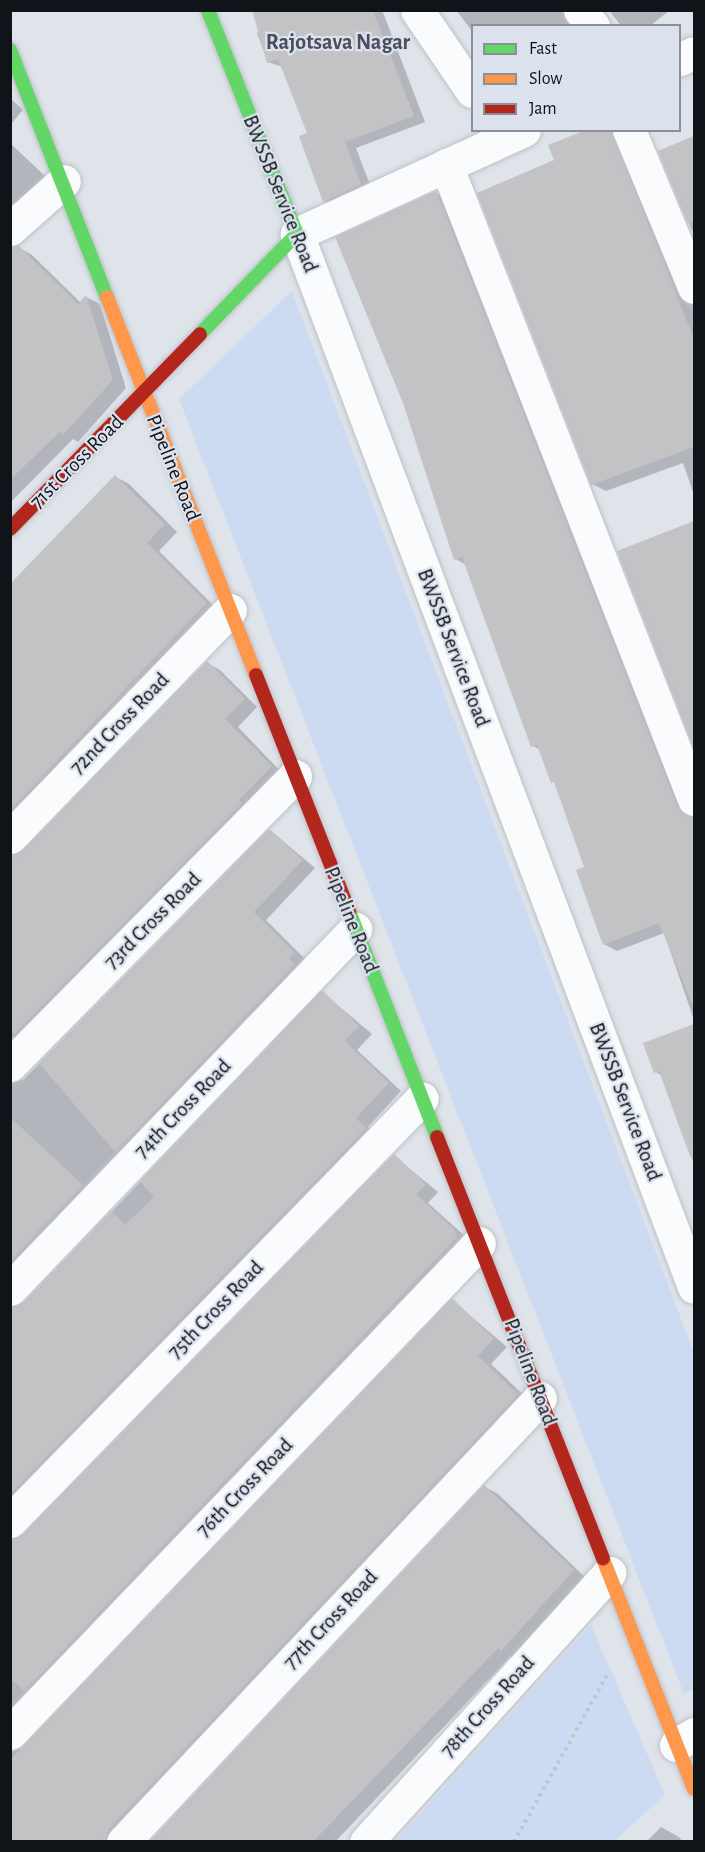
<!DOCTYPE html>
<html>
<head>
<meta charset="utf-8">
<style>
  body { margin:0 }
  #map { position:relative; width:705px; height:1852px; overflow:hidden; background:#dfe3ea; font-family:"Alegreya Sans",sans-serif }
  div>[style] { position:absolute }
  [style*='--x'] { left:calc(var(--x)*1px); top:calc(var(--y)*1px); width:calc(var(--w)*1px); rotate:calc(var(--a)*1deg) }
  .green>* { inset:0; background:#ccdbf2 }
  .shadow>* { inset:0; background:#0003 }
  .building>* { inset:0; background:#c3c2c4 }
  .path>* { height:4px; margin-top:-2px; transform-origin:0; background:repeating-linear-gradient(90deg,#c2c4c6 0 3px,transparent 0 7.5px) }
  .roads { filter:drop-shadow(0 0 2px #bec1c6) drop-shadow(0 0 2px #bec1c6) }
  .street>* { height:33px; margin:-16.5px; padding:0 16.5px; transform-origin:16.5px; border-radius:16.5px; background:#fafbfc }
  .fast>* { height:14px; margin:-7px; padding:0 7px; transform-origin:7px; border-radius:7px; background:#63d668 }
  .slow>* { height:14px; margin:-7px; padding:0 7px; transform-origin:7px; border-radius:7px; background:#ff974d }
  .jam>* { height:14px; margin:-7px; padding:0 7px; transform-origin:7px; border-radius:7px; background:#b3261e }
  span { translate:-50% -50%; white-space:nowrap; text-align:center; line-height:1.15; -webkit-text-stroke:4.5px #dbe2ee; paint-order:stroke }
  .street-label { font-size:21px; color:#101317 }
  .neighbourhood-label { font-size:22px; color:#49505a; font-weight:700 }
  .frame { position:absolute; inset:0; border:12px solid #101317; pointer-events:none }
  .legend { position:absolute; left:471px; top:24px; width:210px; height:108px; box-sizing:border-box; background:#dbe2ee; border:2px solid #8a8f98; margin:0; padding:8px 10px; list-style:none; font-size:18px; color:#101317 }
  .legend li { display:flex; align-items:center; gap:12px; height:30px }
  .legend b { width:30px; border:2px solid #8a8f98 }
</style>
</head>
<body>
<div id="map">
  <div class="green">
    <i style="clip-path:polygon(292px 291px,694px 1353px,694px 1689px,684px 1694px,179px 399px)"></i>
    <i style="clip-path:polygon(591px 1625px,665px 1795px,614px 1841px,396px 1841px)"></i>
  </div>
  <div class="shadow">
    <i style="clip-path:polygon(252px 10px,382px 10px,425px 122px,356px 148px,372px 190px,335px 207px,324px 201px,309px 134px,283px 67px,268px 62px,257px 33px,263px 31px)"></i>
    <i style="clip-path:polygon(456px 10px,576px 10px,575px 26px,472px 26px,472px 31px)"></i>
    <i style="clip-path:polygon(609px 10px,670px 10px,650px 26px,621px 26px)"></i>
    <i style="clip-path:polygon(10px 98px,23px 110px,10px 125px)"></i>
    <i style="clip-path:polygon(590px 130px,626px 130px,624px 146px,690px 303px,694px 305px,694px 495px,683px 463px,606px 491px,592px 484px,556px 161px)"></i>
    <i style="clip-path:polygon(694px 137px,694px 235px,660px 152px)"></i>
    <i style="clip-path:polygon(10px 143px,45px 176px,10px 214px)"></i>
    <i style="clip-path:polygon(436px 193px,449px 200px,690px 815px,694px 817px,694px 1020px,664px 933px,617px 951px,604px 944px,586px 868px,556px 784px,540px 750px,533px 746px,466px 565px,456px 559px)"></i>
    <i style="clip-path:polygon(10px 247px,18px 247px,32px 255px,81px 303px,86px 297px,100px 304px,126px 388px,78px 442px,73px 439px,10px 503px)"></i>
    <i style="clip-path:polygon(116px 477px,129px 484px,177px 532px,159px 551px,219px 611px,10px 830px,10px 586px)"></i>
    <i style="clip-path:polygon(694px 523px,694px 745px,619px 552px)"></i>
    <i style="clip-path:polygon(207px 663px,220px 670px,257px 707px,238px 727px,284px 775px,10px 1060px,10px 855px,24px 851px)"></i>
    <i style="clip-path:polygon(270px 830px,315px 868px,266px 920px,306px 960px,10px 1282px,10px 1084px,24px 1079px)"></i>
    <i style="clip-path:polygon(322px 992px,372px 1034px,357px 1050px,401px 1091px,368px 1127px,379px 1137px,10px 1514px,10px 1308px,24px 1303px)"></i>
    <i style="clip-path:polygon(694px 1025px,694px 1164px,663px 1076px,656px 1072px,645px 1044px)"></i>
    <i style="clip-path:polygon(394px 1156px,438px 1192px,428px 1203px,467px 1238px,10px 1726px,10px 1539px,24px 1535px)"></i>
    <i style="clip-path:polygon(452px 1300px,507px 1347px,491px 1364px,531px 1402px,121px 1842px,10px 1842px,10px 1752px,24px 1747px)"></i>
    <i style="clip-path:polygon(485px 1487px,498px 1494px,586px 1578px,515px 1658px,511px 1656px,335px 1842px,151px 1842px)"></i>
    <i style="clip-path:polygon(661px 1827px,679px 1837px,683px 1842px,646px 1842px)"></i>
  </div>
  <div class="building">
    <i style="clip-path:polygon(252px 10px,373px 10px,414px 116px,345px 142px,361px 184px,323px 202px,299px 136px,307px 133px,278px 59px,267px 63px)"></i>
    <i style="clip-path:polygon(586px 130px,611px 130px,694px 339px,694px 447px,591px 485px,477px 193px,554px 160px,548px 145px)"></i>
    <i style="clip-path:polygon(694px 136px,694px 221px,688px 224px,658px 151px)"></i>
    <i style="clip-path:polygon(436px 191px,677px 806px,683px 814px,694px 817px,694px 1008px,659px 923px,603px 945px,576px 870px,584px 867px,554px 782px,551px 783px,537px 745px,531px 747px,462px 557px,454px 560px,403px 403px,335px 237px)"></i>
    <i style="clip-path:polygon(18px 245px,78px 304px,86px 295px,113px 380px,63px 435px,60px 432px,10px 480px,10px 247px)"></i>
    <i style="clip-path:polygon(115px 475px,165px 524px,147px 543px,207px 603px,10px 810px,10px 584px)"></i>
    <i style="clip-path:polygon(694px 521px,694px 749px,617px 551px)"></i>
    <i style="clip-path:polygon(207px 661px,245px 699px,225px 719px,272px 766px,239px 800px,242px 803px,14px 1034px,10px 1030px,10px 855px,23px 850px)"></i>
    <i style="clip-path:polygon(269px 829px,303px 860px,254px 912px,294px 952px,289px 958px,295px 964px,115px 1152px,39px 1063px)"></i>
    <i style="clip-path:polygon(322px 990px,359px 1026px,345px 1041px,389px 1083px,356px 1118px,366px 1128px,10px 1494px,10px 1307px,24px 1302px,111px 1211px,125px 1225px,154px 1197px,140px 1181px)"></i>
    <i style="clip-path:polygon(694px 1024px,694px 1156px,690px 1156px,659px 1071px,654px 1073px,643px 1043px)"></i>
    <i style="clip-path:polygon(10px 1117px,83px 1185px,10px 1261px)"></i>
    <i style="clip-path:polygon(394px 1154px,426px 1184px,416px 1194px,454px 1229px,457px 1237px,24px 1691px,10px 1678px,10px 1539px,23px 1534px)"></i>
    <i style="clip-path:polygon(452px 1298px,494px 1339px,478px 1356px,518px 1394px,109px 1829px,105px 1842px,10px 1842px,10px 1760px)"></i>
    <i style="clip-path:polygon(484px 1485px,574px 1570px,501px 1651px,498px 1648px,313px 1842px,149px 1842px)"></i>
  </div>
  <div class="path">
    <i style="--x:514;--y:1842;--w:191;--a:-60.9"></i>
  </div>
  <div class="roads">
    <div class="street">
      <i style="--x:417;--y:10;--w:98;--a:55.8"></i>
      <i style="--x:580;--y:10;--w:21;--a:51"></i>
      <i style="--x:680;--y:59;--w:15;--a:-23"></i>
      <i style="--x:524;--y:130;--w:250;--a:155.4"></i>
      <i style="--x:297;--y:234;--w:1125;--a:69.34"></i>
      <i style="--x:629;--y:130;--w:170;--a:67.5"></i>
      <i style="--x:446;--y:165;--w:681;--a:68.64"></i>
      <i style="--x:10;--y:229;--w:72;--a:-41.6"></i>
      <i style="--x:10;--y:837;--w:316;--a:-45.9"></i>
      <i style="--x:10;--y:1065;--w:406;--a:-45.4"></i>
      <i style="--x:10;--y:1289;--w:499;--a:-46.2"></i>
      <i style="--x:10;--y:1521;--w:590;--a:-45.75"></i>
      <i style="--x:10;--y:1733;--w:678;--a:-46.25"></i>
      <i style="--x:676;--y:1745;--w:21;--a:-31"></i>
      <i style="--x:123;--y:1842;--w:609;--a:-46.8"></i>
      <i style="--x:366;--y:1842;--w:363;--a:-47.9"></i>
    </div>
    <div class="fast">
      <i style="--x:10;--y:50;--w:265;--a:68.6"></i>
      <i style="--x:200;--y:334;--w:139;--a:-45.9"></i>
      <i style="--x:297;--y:234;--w:241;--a:-111.7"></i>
      <i style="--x:349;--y:911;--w:243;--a:68.7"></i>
    </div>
    <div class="slow">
      <i style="--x:107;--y:297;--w:406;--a:68.5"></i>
      <i style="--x:603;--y:1559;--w:247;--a:68.4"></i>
    </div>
    <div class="jam">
      <i style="--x:10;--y:529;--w:272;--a:-45.7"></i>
      <i style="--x:256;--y:675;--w:254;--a:68.5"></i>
      <i style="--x:437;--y:1137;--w:453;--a:68.5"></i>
    </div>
  </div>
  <div class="street-label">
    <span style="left:280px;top:194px;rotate:68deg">BWSSB Service Road</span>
    <span style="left:77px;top:462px;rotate:-45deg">71st Cross Road</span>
    <span style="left:173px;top:468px;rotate:68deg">Pipeline Road</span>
    <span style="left:453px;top:648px;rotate:69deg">BWSSB Service Road</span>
    <span style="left:120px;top:724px;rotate:-46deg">72nd Cross Road</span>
    <span style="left:351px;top:920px;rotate:68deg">Pipeline Road</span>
    <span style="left:153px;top:921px;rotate:-45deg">73rd Cross Road</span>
    <span style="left:625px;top:1102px;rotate:69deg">BWSSB Service Road</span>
    <span style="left:183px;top:1109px;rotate:-46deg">74th Cross Road</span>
    <span style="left:216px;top:1310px;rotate:-46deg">75th Cross Road</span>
    <span style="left:530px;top:1372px;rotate:69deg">Pipeline Road</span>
    <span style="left:245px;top:1488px;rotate:-46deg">76th Cross Road</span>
    <span style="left:331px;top:1620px;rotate:-47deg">77th Cross Road</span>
    <span style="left:488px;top:1707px;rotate:-48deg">78th Cross Road</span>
  </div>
  <div class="neighbourhood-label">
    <span style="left:338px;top:43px">Rajotsava Nagar</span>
  </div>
  <div class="frame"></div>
  <ul class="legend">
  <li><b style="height:8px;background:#63d668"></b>Fast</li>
  <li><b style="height:8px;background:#ff974d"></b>Slow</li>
  <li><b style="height:8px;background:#b3261e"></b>Jam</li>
  </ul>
</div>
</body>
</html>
